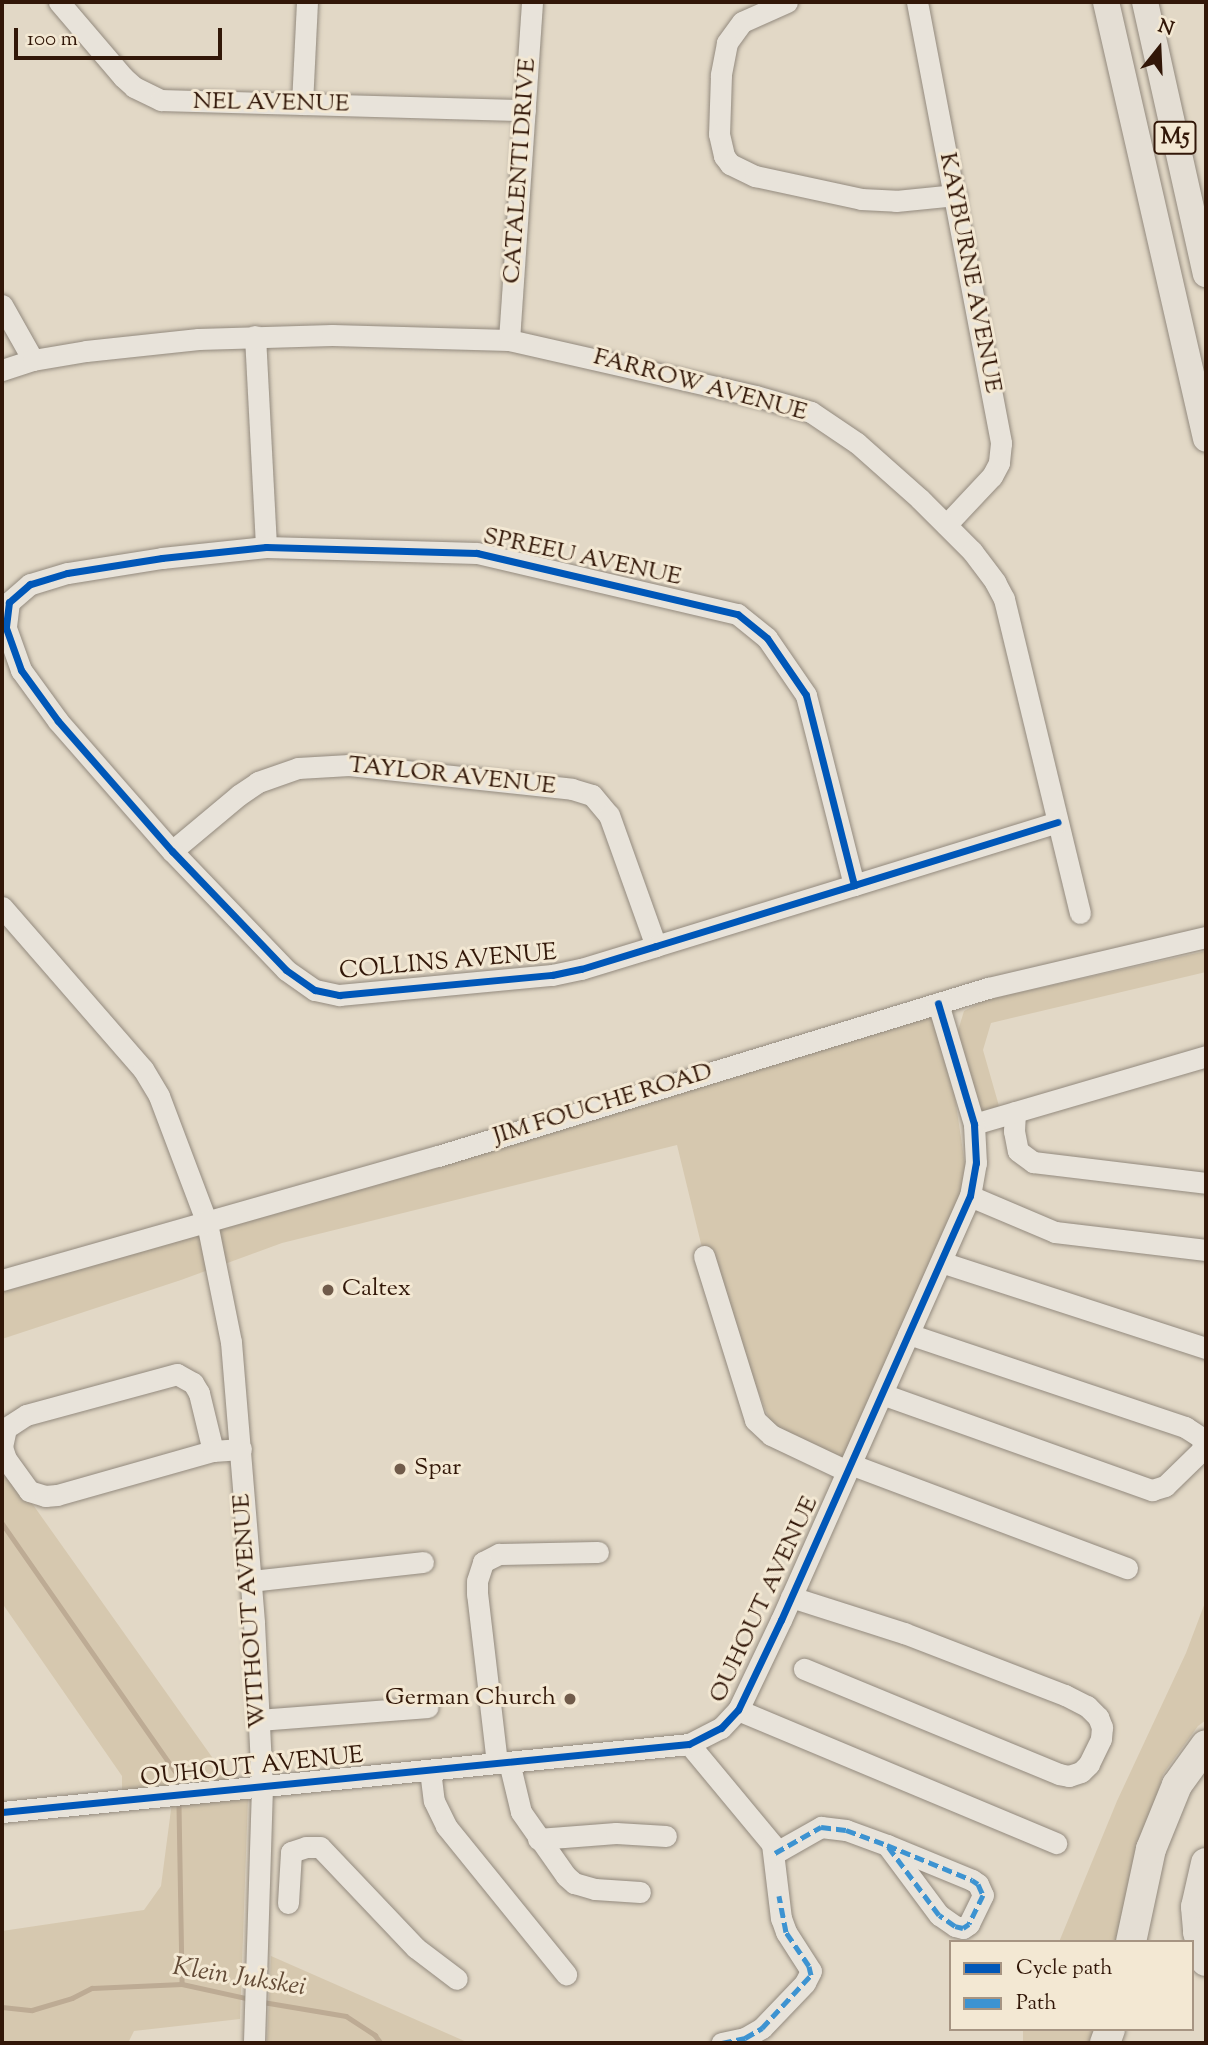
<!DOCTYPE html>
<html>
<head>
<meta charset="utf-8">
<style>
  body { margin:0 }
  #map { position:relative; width:1208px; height:2045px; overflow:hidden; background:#e2d8c6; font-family:"Sorts Mill Goudy",serif }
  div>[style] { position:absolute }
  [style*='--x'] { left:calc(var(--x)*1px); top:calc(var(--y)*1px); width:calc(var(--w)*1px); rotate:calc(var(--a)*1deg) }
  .green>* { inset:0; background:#d6c8af; transform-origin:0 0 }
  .stream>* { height:4.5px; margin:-2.25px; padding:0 2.25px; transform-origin:2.25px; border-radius:2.25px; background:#bdab94 }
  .roads { filter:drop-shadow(0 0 2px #938a7e) drop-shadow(0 0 2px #938a7e) }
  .minor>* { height:21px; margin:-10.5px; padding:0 10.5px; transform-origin:10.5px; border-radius:10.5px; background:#e8e3da }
  .major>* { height:26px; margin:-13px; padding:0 13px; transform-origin:13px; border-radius:13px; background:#e4ded4 }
  .highway>* { height:30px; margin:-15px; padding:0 15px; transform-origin:15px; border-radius:15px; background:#e4ded4 }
  .quiet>* { height:5px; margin-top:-2.5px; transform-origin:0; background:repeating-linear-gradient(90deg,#3d93d1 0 10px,transparent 0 15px) }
  .cycleway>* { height:7px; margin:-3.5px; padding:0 3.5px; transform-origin:3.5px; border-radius:3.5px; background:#0057b8 }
  .dots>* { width:19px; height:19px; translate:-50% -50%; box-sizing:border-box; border:4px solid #f3e8d3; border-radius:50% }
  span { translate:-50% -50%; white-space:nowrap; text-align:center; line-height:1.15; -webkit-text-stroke:6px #f3e8d3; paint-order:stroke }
  .shield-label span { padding:2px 5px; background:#f3e8d3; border:2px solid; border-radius:5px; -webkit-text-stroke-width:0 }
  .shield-label { font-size:23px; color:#321708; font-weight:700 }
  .street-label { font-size:24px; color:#321708 }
  .poi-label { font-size:24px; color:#321708 }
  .left { translate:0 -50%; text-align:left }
  .right { translate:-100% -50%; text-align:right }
  .water-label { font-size:26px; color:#634b37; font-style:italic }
  .frame { position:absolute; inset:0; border:4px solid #321708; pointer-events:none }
  .legend { position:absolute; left:949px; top:1940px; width:245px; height:91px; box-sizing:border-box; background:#f3e8d3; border:2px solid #a69482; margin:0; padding:9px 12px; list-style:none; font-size:21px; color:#321708 }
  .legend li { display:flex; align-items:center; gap:14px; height:35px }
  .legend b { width:35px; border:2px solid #a69482 }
  .north { position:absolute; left:1124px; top:14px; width:70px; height:70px; -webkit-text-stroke:5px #f3e8d3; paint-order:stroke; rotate:18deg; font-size:19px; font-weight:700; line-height:28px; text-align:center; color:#321708 }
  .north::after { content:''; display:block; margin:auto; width:24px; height:32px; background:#321708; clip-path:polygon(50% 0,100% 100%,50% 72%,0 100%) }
  .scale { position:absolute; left:14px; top:28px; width:208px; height:32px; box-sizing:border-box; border:4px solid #321708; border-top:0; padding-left:9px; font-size:21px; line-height:24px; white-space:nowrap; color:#321708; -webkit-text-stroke:5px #f3e8d3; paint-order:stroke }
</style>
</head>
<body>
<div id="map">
  <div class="green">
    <i style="clip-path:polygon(1206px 951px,1206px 972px,991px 1023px,983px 1050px,999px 1106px,980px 1112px,957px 1034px,964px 1011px,985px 1000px)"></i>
    <i style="clip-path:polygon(941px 1004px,971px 1205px,851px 1473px,774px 1431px,704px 1256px,677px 1145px,282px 1243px,181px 1280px,2px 1339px,2px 1282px)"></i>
    <i style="clip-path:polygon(2px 1461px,229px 1781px,122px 1791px,122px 1776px,2px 1603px)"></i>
    <i style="clip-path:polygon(1206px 1600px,1206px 1720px,1198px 1726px,1163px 1774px,1116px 1942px,1059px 1942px,1117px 1801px,1186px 1653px)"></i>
    <i style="clip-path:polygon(248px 1798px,240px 2019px,134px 2031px,128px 2043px,2px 2043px,2px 1931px,144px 1910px,161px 1886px,172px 1802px)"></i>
    <i style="clip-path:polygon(271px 1956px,469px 2043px,267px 2043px)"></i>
    <i style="left:1023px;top:2029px;width:73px;height:15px"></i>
  </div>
  <div class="stream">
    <i style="--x:2;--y:1523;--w:307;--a:55.1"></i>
    <i style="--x:178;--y:1775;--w:8;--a:90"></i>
    <i style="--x:179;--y:1806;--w:178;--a:89"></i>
    <i style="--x:263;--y:2002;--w:84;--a:9.6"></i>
    <i style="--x:346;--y:2016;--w:35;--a:33"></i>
    <i style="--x:375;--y:2035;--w:10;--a:53"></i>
    <i style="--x:2;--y:2007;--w:30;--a:6"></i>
    <i style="--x:32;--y:2010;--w:42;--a:-16.7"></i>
    <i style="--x:72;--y:1998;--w:22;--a:-27"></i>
    <i style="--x:92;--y:1988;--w:90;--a:-2.5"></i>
    <i style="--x:182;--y:1984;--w:70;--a:12.4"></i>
  </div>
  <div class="roads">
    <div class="minor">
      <i style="--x:59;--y:2;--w:99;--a:49.5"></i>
      <i style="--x:123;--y:77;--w:15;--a:42"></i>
      <i style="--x:134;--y:87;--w:30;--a:26"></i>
      <i style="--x:161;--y:100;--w:364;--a:1.6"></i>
      <i style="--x:787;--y:2;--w:49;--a:156"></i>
      <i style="--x:742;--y:22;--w:26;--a:126"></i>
      <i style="--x:727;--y:43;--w:33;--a:101"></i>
      <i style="--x:721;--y:75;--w:59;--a:91.9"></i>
      <i style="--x:719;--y:134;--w:23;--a:77"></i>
      <i style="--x:724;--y:156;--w:10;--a:53"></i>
      <i style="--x:730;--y:164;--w:28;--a:26"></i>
      <i style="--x:755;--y:176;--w:108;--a:12.2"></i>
      <i style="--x:861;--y:199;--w:35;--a:3"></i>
      <i style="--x:896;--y:201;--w:60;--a:-5.7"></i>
      <i style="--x:917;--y:2;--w:449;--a:79.2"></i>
      <i style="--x:1001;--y:443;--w:20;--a:96"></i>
      <i style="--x:999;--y:463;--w:15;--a:118"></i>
      <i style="--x:992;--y:476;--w:67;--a:133.2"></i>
      <i style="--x:302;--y:104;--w:102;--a:-87.2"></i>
      <i style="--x:2;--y:305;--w:63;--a:60.6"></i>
      <i style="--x:255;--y:336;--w:211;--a:87"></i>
      <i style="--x:509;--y:340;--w:339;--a:-86.1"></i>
      <i style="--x:2;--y:370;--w:33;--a:-18"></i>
      <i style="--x:33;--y:360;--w:54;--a:-9.6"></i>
      <i style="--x:86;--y:351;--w:113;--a:-6.1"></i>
      <i style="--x:198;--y:339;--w:134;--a:-1.7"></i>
      <i style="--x:332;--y:335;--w:177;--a:1.6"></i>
      <i style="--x:509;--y:340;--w:253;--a:12.8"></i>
      <i style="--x:756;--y:396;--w:57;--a:16.2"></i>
      <i style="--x:811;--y:412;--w:55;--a:34"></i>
      <i style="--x:857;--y:443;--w:84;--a:41.6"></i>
      <i style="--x:920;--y:499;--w:74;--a:45"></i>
      <i style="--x:972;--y:551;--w:39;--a:53"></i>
      <i style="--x:995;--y:582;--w:19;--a:62"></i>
      <i style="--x:1004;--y:599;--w:323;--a:76.4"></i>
      <i style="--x:172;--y:851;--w:87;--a:-39.9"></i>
      <i style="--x:239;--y:795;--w:23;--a:-34"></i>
      <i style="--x:258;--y:782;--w:42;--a:-19.3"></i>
      <i style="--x:298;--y:768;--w:51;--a:-3.4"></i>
      <i style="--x:349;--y:765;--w:224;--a:6.1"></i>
      <i style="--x:572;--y:789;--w:21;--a:17"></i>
      <i style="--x:592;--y:795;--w:26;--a:50"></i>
      <i style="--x:609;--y:815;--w:139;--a:70.3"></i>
      <i style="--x:854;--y:885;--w:196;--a:-104.2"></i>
      <i style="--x:806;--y:695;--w:69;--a:-124.4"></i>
      <i style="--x:767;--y:638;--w:38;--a:-141"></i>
      <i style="--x:737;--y:614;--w:267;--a:-166.8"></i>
      <i style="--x:477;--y:553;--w:211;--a:-178.4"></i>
      <i style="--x:266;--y:547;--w:105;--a:174"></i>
      <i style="--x:162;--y:558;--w:96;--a:171"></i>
      <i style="--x:67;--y:573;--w:39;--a:163"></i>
      <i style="--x:30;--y:584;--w:28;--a:139"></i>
      <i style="--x:9;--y:602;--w:26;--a:97"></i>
      <i style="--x:6;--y:628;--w:45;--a:70.3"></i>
      <i style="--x:21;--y:670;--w:63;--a:54"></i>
      <i style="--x:58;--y:721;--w:173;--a:48.8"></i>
      <i style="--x:172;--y:851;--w:165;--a:46.2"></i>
      <i style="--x:286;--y:970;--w:35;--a:35"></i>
      <i style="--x:315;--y:990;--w:25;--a:12"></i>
      <i style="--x:339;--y:995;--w:214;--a:-5.4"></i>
      <i style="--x:552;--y:975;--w:30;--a:-12"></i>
      <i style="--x:581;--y:969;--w:78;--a:-17"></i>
      <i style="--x:656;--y:946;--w:207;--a:-17.1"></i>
      <i style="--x:854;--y:885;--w:213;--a:-17.2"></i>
      <i style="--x:2;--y:907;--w:215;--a:49"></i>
      <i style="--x:143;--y:1069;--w:31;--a:59"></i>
      <i style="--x:159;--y:1096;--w:136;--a:69.3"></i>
      <i style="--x:207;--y:1223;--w:121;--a:78.6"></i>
      <i style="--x:231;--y:1342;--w:282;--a:85.3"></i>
      <i style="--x:254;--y:1623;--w:164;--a:87.2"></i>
      <i style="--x:262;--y:1787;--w:256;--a:91.8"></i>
      <i style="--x:1015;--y:1112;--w:19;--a:93"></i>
      <i style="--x:1014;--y:1131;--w:20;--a:79"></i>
      <i style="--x:1018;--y:1151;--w:19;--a:36"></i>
      <i style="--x:1033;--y:1162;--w:174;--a:6.9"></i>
      <i style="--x:974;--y:1124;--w:242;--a:-16.3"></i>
      <i style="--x:970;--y:1196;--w:92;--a:23"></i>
      <i style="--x:1055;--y:1232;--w:152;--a:6.8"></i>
      <i style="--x:704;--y:1256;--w:172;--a:72.7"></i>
      <i style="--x:755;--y:1420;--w:22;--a:43"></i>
      <i style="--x:771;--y:1435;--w:84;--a:25.3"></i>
      <i style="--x:941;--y:1262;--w:279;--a:18"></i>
      <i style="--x:2;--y:1280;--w:453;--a:-15.9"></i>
      <i style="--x:438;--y:1156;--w:575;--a:-16.99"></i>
      <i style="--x:988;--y:988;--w:224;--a:-13.2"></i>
      <i style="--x:882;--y:1394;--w:287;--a:19.6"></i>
      <i style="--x:1152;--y:1490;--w:14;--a:-17"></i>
      <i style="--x:1165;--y:1486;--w:53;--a:-44.2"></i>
      <i style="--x:1203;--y:1449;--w:11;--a:-95"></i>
      <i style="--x:1202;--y:1438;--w:20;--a:-147"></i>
      <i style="--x:1185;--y:1427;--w:292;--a:-161.4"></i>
      <i style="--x:213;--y:1451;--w:60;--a:-103.6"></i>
      <i style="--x:199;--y:1393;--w:12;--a:-121"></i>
      <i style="--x:193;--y:1383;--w:18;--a:-151"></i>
      <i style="--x:177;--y:1374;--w:156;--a:164.8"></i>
      <i style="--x:26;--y:1415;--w:24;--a:147"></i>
      <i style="--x:6;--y:1428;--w:19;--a:102"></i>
      <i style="--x:2;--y:1447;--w:13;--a:72"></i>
      <i style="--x:6;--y:1459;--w:39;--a:54"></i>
      <i style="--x:29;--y:1491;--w:17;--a:17"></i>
      <i style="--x:45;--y:1496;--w:12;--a:-5"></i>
      <i style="--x:57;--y:1495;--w:162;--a:-15.8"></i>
      <i style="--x:213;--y:1451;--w:28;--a:-4"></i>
      <i style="--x:850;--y:1464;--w:296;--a:20.6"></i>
      <i style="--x:251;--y:1581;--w:173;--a:-6.3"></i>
      <i style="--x:791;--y:1597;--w:119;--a:17.7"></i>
      <i style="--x:904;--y:1633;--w:173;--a:21.1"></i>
      <i style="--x:1065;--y:1695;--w:25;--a:27"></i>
      <i style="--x:1087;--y:1706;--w:16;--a:45"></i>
      <i style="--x:1098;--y:1717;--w:11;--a:68"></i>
      <i style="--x:1102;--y:1727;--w:12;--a:95"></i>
      <i style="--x:1101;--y:1739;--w:28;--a:116"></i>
      <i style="--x:1089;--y:1764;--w:11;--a:135"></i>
      <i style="--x:1081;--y:1772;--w:13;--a:162"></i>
      <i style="--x:1069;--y:1776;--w:10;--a:-169"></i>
      <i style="--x:1059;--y:1774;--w:276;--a:-157.6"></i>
      <i style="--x:738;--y:1710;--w:345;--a:22.7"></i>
      <i style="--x:259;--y:1720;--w:169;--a:-4.4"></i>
      <i style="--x:689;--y:1744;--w:130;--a:50.3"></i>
      <i style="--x:772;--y:1844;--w:75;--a:83.1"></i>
      <i style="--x:781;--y:1918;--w:15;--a:70"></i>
      <i style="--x:786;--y:1932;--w:46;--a:57.3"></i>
      <i style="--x:811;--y:1971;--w:13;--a:117"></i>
      <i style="--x:805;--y:1983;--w:62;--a:133.7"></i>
      <i style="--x:762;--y:2028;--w:20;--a:150"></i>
      <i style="--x:745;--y:2038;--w:24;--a:168"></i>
      <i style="--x:509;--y:1762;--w:51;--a:76.5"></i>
      <i style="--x:521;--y:1812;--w:78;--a:54.9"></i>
      <i style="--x:566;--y:1876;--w:11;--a:41"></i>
      <i style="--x:574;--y:1883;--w:22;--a:16"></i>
      <i style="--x:595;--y:1889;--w:45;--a:3.8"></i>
      <i style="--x:497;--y:1763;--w:170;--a:-96.7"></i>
      <i style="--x:477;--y:1594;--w:13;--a:-90"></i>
      <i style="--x:477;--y:1581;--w:20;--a:-72"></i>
      <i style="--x:483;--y:1562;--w:18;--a:-27"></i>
      <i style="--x:499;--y:1554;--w:99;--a:-1.2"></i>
      <i style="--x:430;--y:1770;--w:31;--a:83"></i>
      <i style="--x:434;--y:1801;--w:28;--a:64"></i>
      <i style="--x:446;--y:1826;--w:191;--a:51"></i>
      <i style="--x:2;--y:1812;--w:690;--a:-5.65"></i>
      <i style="--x:689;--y:1744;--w:36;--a:-27"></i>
      <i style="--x:721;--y:1728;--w:25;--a:-47"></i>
      <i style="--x:738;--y:1710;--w:100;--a:-64.5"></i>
      <i style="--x:781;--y:1620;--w:464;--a:-66"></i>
      <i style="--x:970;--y:1196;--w:34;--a:-80"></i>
      <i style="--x:976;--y:1163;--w:39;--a:-93"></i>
      <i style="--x:974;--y:1124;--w:126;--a:-106.6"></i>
      <i style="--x:538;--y:1839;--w:78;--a:-4.4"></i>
      <i style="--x:616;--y:1833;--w:50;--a:3.4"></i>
      <i style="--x:775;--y:1853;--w:53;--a:-29.5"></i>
      <i style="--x:821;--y:1827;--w:25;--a:7"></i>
      <i style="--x:846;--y:1830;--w:44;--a:20.1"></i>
      <i style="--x:887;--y:1845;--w:92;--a:22.4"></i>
      <i style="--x:972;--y:1880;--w:7;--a:34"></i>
      <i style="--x:978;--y:1884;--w:12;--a:66"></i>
      <i style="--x:983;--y:1895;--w:32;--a:116"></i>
      <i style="--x:969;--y:1924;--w:7;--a:146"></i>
      <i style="--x:963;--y:1928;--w:8;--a:-166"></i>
      <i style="--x:955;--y:1926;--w:19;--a:-145"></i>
      <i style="--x:939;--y:1915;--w:87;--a:-126.6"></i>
      <i style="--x:288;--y:1903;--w:51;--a:-86.6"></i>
      <i style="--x:291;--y:1852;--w:16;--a:-18"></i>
      <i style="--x:306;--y:1847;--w:14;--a:0"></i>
      <i style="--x:320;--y:1847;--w:139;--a:46.5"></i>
      <i style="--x:416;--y:1948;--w:51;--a:37.1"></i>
    </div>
    <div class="major">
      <i style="--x:1106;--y:2;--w:448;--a:77.1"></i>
      <i style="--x:1145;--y:2;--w:279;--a:77.4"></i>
    </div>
    <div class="highway">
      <i style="--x:1206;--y:1863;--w:45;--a:102.8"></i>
      <i style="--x:1196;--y:1907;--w:25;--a:85"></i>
      <i style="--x:1198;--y:1932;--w:30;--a:75"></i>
      <i style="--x:1131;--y:1942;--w:95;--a:-77.9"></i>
      <i style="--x:1151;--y:1849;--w:69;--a:-67.9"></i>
      <i style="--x:1177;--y:1785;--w:49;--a:-54.1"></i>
      <i style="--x:1105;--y:2043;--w:15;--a:-70"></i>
    </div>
  </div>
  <div class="quiet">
    <i style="--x:775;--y:1853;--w:53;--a:-29.5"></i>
    <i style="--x:821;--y:1827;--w:25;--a:7"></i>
    <i style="--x:846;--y:1830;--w:44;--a:20.1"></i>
    <i style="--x:887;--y:1845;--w:92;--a:22.4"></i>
    <i style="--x:972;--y:1880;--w:7;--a:34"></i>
    <i style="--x:978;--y:1884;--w:12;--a:66"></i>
    <i style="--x:983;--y:1895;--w:32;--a:116"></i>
    <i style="--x:969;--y:1924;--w:7;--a:146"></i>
    <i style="--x:963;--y:1928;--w:8;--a:-166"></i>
    <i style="--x:955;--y:1926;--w:19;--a:-145"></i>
    <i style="--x:939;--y:1915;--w:87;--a:-126.6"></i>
    <i style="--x:722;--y:2043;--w:24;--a:-12"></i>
    <i style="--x:745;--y:2038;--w:20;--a:-30"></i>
    <i style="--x:762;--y:2028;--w:72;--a:-47.2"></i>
    <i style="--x:811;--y:1975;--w:9;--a:-103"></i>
    <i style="--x:809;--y:1966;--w:41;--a:-124.1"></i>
    <i style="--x:786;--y:1932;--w:37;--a:-101"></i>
  </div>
  <div class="cycleway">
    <i style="--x:854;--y:885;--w:196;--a:-104.2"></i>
    <i style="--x:806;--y:695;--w:69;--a:-124.4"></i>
    <i style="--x:767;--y:638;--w:38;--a:-141"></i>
    <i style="--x:737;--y:614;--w:267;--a:-166.8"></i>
    <i style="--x:477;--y:553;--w:211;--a:-178.4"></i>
    <i style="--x:266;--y:547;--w:105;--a:174"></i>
    <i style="--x:162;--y:558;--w:96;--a:171"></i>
    <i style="--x:67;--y:573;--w:39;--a:163"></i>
    <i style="--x:30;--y:584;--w:28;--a:139"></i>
    <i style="--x:9;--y:602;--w:26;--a:97"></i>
    <i style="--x:6;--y:628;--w:45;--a:70.3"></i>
    <i style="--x:21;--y:670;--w:63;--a:54"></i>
    <i style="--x:58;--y:721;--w:173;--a:48.8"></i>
    <i style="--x:172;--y:851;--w:165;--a:46.2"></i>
    <i style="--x:286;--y:970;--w:35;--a:35"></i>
    <i style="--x:315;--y:990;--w:25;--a:12"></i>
    <i style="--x:339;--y:995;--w:214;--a:-5.4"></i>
    <i style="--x:552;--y:975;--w:30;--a:-12"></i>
    <i style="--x:581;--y:969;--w:78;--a:-17"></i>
    <i style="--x:656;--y:946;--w:207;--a:-17.1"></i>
    <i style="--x:854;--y:885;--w:213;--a:-17.2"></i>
    <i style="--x:2;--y:1812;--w:690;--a:-5.65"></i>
    <i style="--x:689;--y:1744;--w:36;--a:-27"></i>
    <i style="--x:721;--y:1728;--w:25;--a:-47"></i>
    <i style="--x:738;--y:1710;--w:100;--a:-64.5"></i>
    <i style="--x:781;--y:1620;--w:464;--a:-66"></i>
    <i style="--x:970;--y:1196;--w:34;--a:-80"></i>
    <i style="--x:976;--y:1163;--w:39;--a:-93"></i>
    <i style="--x:974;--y:1124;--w:126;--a:-106.6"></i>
  </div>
  <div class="dots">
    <i style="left:328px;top:1290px;background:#705b4a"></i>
    <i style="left:400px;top:1469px;background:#705b4a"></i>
    <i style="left:570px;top:1699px;background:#705b4a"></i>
  </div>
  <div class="shield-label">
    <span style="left:1175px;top:138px">M5</span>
  </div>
  <div class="street-label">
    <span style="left:271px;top:104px;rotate:1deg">NEL AVENUE</span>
    <span style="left:521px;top:171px;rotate:-86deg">CATALENTI DRIVE</span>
    <span style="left:969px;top:273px;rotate:79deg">KAYBURNE AVENUE</span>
    <span style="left:700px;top:386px;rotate:15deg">FARROW AVENUE</span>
    <span style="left:582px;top:558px;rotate:12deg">SPREEU AVENUE</span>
    <span style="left:452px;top:777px;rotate:6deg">TAYLOR AVENUE</span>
    <span style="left:448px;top:963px;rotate:-5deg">COLLINS AVENUE</span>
    <span style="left:603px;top:1105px;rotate:-17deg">JIM FOUCHE ROAD</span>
    <span style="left:765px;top:1600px;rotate:-65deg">OUHOUT AVENUE</span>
    <span style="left:251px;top:1611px;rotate:-94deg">WITHOUT AVENUE</span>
    <span style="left:252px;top:1768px;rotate:-6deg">OUHOUT AVENUE</span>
  </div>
  <div class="poi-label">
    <span class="left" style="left:342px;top:1290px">Caltex</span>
    <span class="left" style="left:414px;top:1469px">Spar</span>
    <span class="right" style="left:556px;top:1699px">German Church</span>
  </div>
  <div class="water-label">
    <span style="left:239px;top:1978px;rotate:9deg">Klein Jukskei</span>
  </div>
  <div class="frame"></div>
  <ul class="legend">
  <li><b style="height:9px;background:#0057b8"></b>Cycle path</li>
  <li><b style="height:9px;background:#3d93d1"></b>Path</li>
  </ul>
  <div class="north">N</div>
  <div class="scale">100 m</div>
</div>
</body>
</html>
